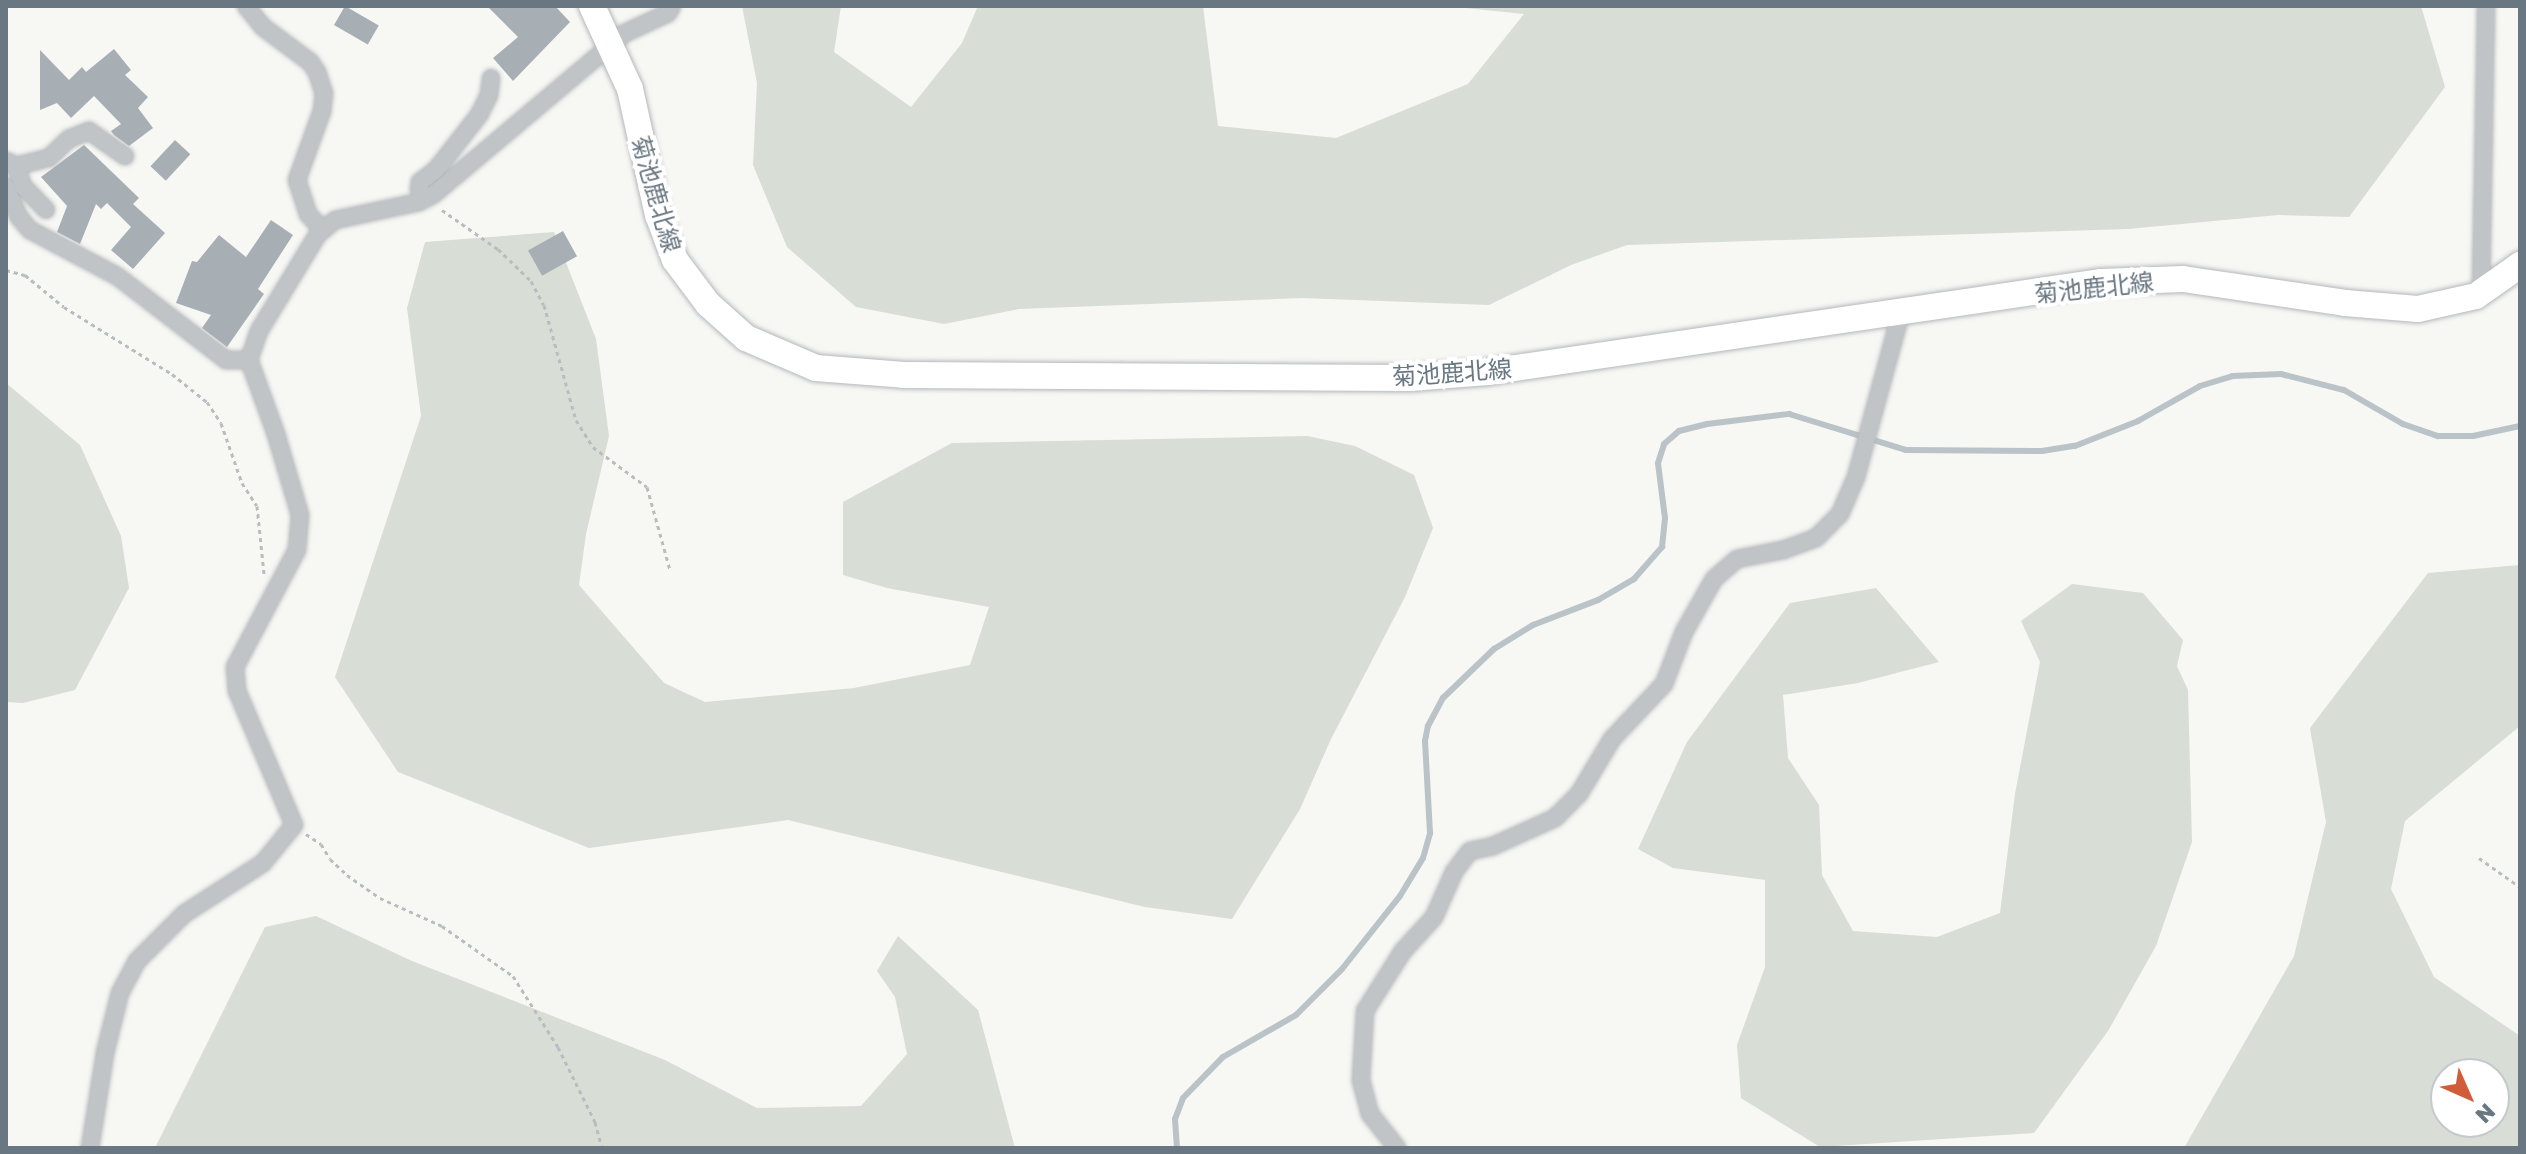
<!DOCTYPE html>
<html>
<head>
<meta charset="utf-8">
<style>
  body { margin:0 }
  #map { position:relative; width:2526px; height:1154px; overflow:hidden; background:#f7f7f4; font-family:"Golos Text","Noto Sans JP",sans-serif }
  div>[style] { position:absolute }
  [style*='--x'] { left:calc(var(--x)*1px); top:calc(var(--y)*1px); width:calc(var(--w)*1px); rotate:calc(var(--a)*1deg) }
  .green>* { inset:0; background:#d8ddd5 }
  .stream>* { height:6px; margin:-3px; padding:0 3px; transform-origin:3px; border-radius:3px; background:#bac3c7 }
  .building>* { inset:0; background:#a8afb4; transform-origin:0 0 }
  .path>* { height:3px; margin-top:-1.5px; transform-origin:0; background:repeating-linear-gradient(90deg,#babdbf 0 4px,transparent 0 8px) }
  .roads { filter:drop-shadow(0 0 2px #b4b8bb) drop-shadow(0 0 2px #b4b8bb) }
  .minor>* { height:16px; margin:-8px; padding:0 8px; transform-origin:8px; border-radius:8px; background:#c0c4c7 }
  .primary>* { height:26px; margin:-13px; padding:0 13px; transform-origin:13px; border-radius:13px; background:#fff }
  span { translate:-50% -50%; white-space:nowrap; text-align:center; line-height:1.15; -webkit-text-stroke:8px #fff; paint-order:stroke }
  .street-label { font-size:24px; color:#697782 }
  .frame { position:absolute; inset:0; border:8px solid #697782; pointer-events:none }
  .north { position:absolute; left:2430px; top:1058px; width:80px; height:80px; box-sizing:border-box; background:#fff; border:2px solid #c3c9cd; border-radius:50%; rotate:135deg; font-size:22px; font-weight:700; line-height:32px; text-align:center; color:#697782 }
  .north::after { content:''; display:block; margin:auto; width:28px; height:36px; background:#d15c39; clip-path:polygon(50% 0,100% 100%,50% 72%,0 100%) }
</style>
</head>
<body>
<div id="map">
  <div class="green">
    <i style="clip-path:polygon(742px 6px,841px 6px,834px 52px,911px 107px,962px 43px,978px 6px,1203px 6px,1218px 126px,1336px 138px,1468px 84px,1524px 14px,1446px 6px,2421px 6px,2445px 87px,2349px 217px,2278px 215px,2128px 229px,1627px 245px,1571px 265px,1489px 305px,1302px 298px,1019px 309px,944px 324px,856px 307px,787px 247px,753px 165px,757px 83px)"></i>
    <i style="clip-path:polygon(554px 232px,596px 339px,609px 436px,586px 534px,579px 585px,664px 683px,705px 702px,854px 688px,970px 665px,989px 607px,887px 588px,843px 575px,843px 502px,952px 443px,1307px 436px,1355px 446px,1414px 475px,1433px 528px,1405px 597px,1331px 739px,1300px 809px,1232px 919px,1145px 907px,788px 820px,589px 848px,398px 772px,335px 677px,421px 416px,407px 308px,425px 242px)"></i>
    <i style="clip-path:polygon(6px 383px,80px 445px,121px 536px,129px 588px,75px 690px,23px 703px,6px 702px)"></i>
    <i style="clip-path:polygon(evenodd,2520px 565px,2520px 726px,2405px 821px,2391px 889px,2434px 977px,2520px 1036px,2520px 1148px,2184px 1148px,2294px 956px,2326px 822px,2310px 728px,2428px 573px,2520px 565px,2446px 1074px,2494px 1074px,2494px 1122px,2446px 1122px,2446px 1074px)"></i>
    <i style="clip-path:polygon(2072px 584px,2143px 593px,2183px 640px,2177px 666px,2188px 690px,2192px 842px,2156px 946px,2108px 1031px,2034px 1133px,1820px 1147px,1741px 1098px,1737px 1045px,1765px 967px,1765px 880px,1673px 868px,1638px 849px,1687px 742px,1790px 603px,1876px 588px,1939px 662px,1858px 683px,1783px 695px,1788px 758px,1819px 805px,1822px 875px,1853px 931px,1937px 937px,2000px 913px,2015px 794px,2040px 662px,2021px 621px)"></i>
    <i style="clip-path:polygon(316px 916px,412px 961px,665px 1060px,757px 1108px,861px 1106px,907px 1054px,895px 997px,877px 971px,898px 936px,978px 1010px,1015px 1148px,155px 1148px,265px 927px)"></i>
  </div>
  <div class="stream">
    <i style="--x:1177;--y:1148;--w:29;--a:-94"></i>
    <i style="--x:1175;--y:1119;--w:22;--a:-69"></i>
    <i style="--x:1183;--y:1098;--w:57;--a:-45.7"></i>
    <i style="--x:1223;--y:1057;--w:84;--a:-29.9"></i>
    <i style="--x:1296;--y:1015;--w:65;--a:-45"></i>
    <i style="--x:1342;--y:969;--w:93;--a:-51.5"></i>
    <i style="--x:1400;--y:896;--w:44;--a:-58.8"></i>
    <i style="--x:1423;--y:858;--w:26;--a:-74"></i>
    <i style="--x:1430;--y:833;--w:92;--a:-93.1"></i>
    <i style="--x:1425;--y:741;--w:15;--a:-79"></i>
    <i style="--x:1428;--y:726;--w:32;--a:-62"></i>
    <i style="--x:1443;--y:698;--w:71;--a:-43.9"></i>
    <i style="--x:1494;--y:649;--w:46;--a:-31.6"></i>
    <i style="--x:1533;--y:625;--w:70;--a:-21"></i>
    <i style="--x:1598;--y:600;--w:42;--a:-30.3"></i>
    <i style="--x:1634;--y:579;--w:43;--a:-48.8"></i>
    <i style="--x:1662;--y:547;--w:29;--a:-84"></i>
    <i style="--x:1665;--y:518;--w:55;--a:-97.3"></i>
    <i style="--x:1658;--y:463;--w:20;--a:-72"></i>
    <i style="--x:1664;--y:444;--w:20;--a:-41"></i>
    <i style="--x:1679;--y:431;--w:29;--a:-14"></i>
    <i style="--x:1707;--y:424;--w:83;--a:-7"></i>
    <i style="--x:1789;--y:414;--w:122;--a:17.1"></i>
    <i style="--x:1906;--y:450;--w:136;--a:0.4"></i>
    <i style="--x:2042;--y:451;--w:33;--a:-9"></i>
    <i style="--x:2075;--y:446;--w:68;--a:-21.6"></i>
    <i style="--x:2138;--y:421;--w:71;--a:-29.4"></i>
    <i style="--x:2200;--y:386;--w:34;--a:-17"></i>
    <i style="--x:2233;--y:376;--w:48;--a:-2.4"></i>
    <i style="--x:2281;--y:374;--w:65;--a:14.3"></i>
    <i style="--x:2344;--y:390;--w:68;--a:30"></i>
    <i style="--x:2403;--y:424;--w:37;--a:19"></i>
    <i style="--x:2438;--y:436;--w:35;--a:0"></i>
    <i style="--x:2473;--y:436;--w:48;--a:-12"></i>
  </div>
  <div class="building">
    <i style="left:345px;top:6px;width:39px;height:22px;rotate:30deg"></i>
    <i style="clip-path:polygon(487px 6px,555px 6px,570px 22px,513px 81px,493px 58px,518px 37px)"></i>
    <i style="clip-path:polygon(114px 49px,131px 70px,125px 75px,148px 97px,138px 108px,153px 128px,129px 146px,114px 135px,111px 131px,121px 124px,94px 96px,71px 118px,57px 103px,40px 110px,40px 50px,69px 80px,82px 67px,86px 72px)"></i>
    <i style="left:175px;top:140px;width:21px;height:36px;rotate:43deg"></i>
    <i style="clip-path:polygon(84px 145px,139px 198px,133px 204px,165px 233px,133px 269px,111px 250px,131px 227px,107px 203px,101px 209px,96px 204px,80px 244px,57px 232px,67px 206px,41px 177px)"></i>
    <i style="clip-path:polygon(271px 220px,293px 235px,258px 289px,264px 294px,227px 347px,202px 328px,211px 315px,176px 303px,192px 261px,197px 262px,219px 235px,246px 257px)"></i>
    <i style="left:563px;top:231px;width:29px;height:40px;rotate:61deg"></i>
  </div>
  <div class="path">
    <i style="--x:442;--y:210;--w:68;--a:34.9"></i>
    <i style="--x:498;--y:249;--w:46;--a:44.1"></i>
    <i style="--x:531;--y:281;--w:27;--a:62"></i>
    <i style="--x:544;--y:305;--w:119;--a:74.5"></i>
    <i style="--x:576;--y:420;--w:32;--a:58"></i>
    <i style="--x:593;--y:447;--w:67;--a:36.5"></i>
    <i style="--x:647;--y:487;--w:86;--a:74.5"></i>
    <i style="--x:6;--y:270;--w:20;--a:15"></i>
    <i style="--x:25;--y:275;--w:50;--a:39.4"></i>
    <i style="--x:64;--y:307;--w:127;--a:31.8"></i>
    <i style="--x:172;--y:374;--w:45;--a:38.7"></i>
    <i style="--x:207;--y:402;--w:25;--a:56"></i>
    <i style="--x:221;--y:423;--w:64;--a:70.7"></i>
    <i style="--x:242;--y:483;--w:27;--a:57"></i>
    <i style="--x:257;--y:506;--w:68;--a:84.1"></i>
    <i style="--x:306;--y:834;--w:18;--a:34"></i>
    <i style="--x:321;--y:844;--w:17;--a:59"></i>
    <i style="--x:330;--y:859;--w:23;--a:43"></i>
    <i style="--x:347;--y:875;--w:40;--a:34.9"></i>
    <i style="--x:380;--y:898;--w:68;--a:24.3"></i>
    <i style="--x:442;--y:926;--w:87;--a:35.2"></i>
    <i style="--x:513;--y:976;--w:84;--a:57.6"></i>
    <i style="--x:558;--y:1047;--w:84;--a:63.7"></i>
    <i style="--x:595;--y:1122;--w:27;--a:75"></i>
    <i style="--x:2479;--y:858;--w:50;--a:35.3"></i>
  </div>
  <div class="roads">
    <div class="minor">
      <i style="--x:246;--y:6;--w:27;--a:51"></i>
      <i style="--x:263;--y:27;--w:59;--a:36.7"></i>
      <i style="--x:310;--y:62;--w:12;--a:55"></i>
      <i style="--x:317;--y:72;--w:22;--a:72"></i>
      <i style="--x:324;--y:93;--w:18;--a:96"></i>
      <i style="--x:322;--y:111;--w:73;--a:109.9"></i>
      <i style="--x:297;--y:180;--w:36;--a:72"></i>
      <i style="--x:308;--y:214;--w:22;--a:47"></i>
      <i style="--x:6;--y:161;--w:11;--a:27"></i>
      <i style="--x:16;--y:166;--w:34;--a:-14"></i>
      <i style="--x:49;--y:158;--w:28;--a:-44"></i>
      <i style="--x:69;--y:139;--w:22;--a:-22"></i>
      <i style="--x:89;--y:131;--w:44;--a:34.8"></i>
      <i style="--x:16;--y:166;--w:21;--a:71"></i>
      <i style="--x:23;--y:186;--w:33;--a:46"></i>
      <i style="--x:6;--y:187;--w:33;--a:67"></i>
      <i style="--x:19;--y:217;--w:17;--a:50"></i>
      <i style="--x:30;--y:230;--w:98;--a:27.9"></i>
      <i style="--x:117;--y:276;--w:138;--a:37.6"></i>
      <i style="--x:226;--y:360;--w:23;--a:0"></i>
      <i style="--x:427;--y:198;--w:12;--a:-132"></i>
      <i style="--x:419;--y:189;--w:7;--a:-82"></i>
      <i style="--x:420;--y:182;--w:20;--a:-37"></i>
      <i style="--x:436;--y:170;--w:70;--a:-52"></i>
      <i style="--x:479;--y:115;--w:22;--a:-63"></i>
      <i style="--x:489;--y:95;--w:17;--a:-83"></i>
      <i style="--x:2481;--y:292;--w:286;--a:-89"></i>
      <i style="--x:90;--y:1148;--w:96;--a:-81"></i>
      <i style="--x:105;--y:1053;--w:62;--a:-76"></i>
      <i style="--x:120;--y:993;--w:36;--a:-62"></i>
      <i style="--x:137;--y:961;--w:66;--a:-45"></i>
      <i style="--x:184;--y:914;--w:94;--a:-32.8"></i>
      <i style="--x:263;--y:863;--w:49;--a:-50.8"></i>
      <i style="--x:294;--y:825;--w:146;--a:-113"></i>
      <i style="--x:237;--y:691;--w:24;--a:-95"></i>
      <i style="--x:235;--y:667;--w:132;--a:-62.1"></i>
      <i style="--x:297;--y:550;--w:35;--a:-85"></i>
      <i style="--x:300;--y:515;--w:84;--a:-106.5"></i>
      <i style="--x:276;--y:434;--w:79;--a:-110"></i>
      <i style="--x:249;--y:360;--w:31;--a:-71"></i>
      <i style="--x:259;--y:331;--w:114;--a:-58.7"></i>
      <i style="--x:318;--y:234;--w:22;--a:-39"></i>
      <i style="--x:335;--y:220;--w:86;--a:-12.1"></i>
      <i style="--x:419;--y:202;--w:17;--a:-28"></i>
      <i style="--x:434;--y:194;--w:250;--a:-40.1"></i>
      <i style="--x:625;--y:33;--w:47;--a:-24.9"></i>
      <i style="--x:668;--y:13;--w:8;--a:-60"></i>
      <i style="--x:1397;--y:1148;--w:43;--a:-128.5"></i>
      <i style="--x:1370;--y:1114;--w:35;--a:-105"></i>
      <i style="--x:1361;--y:1080;--w:69;--a:-86.7"></i>
      <i style="--x:1365;--y:1011;--w:71;--a:-57.7"></i>
      <i style="--x:1403;--y:951;--w:46;--a:-47.6"></i>
      <i style="--x:1434;--y:917;--w:49;--a:-66"></i>
      <i style="--x:1454;--y:872;--w:26;--a:-53"></i>
      <i style="--x:1470;--y:851;--w:24;--a:-12"></i>
      <i style="--x:1493;--y:846;--w:68;--a:-24.3"></i>
      <i style="--x:1555;--y:818;--w:34;--a:-45"></i>
      <i style="--x:1579;--y:794;--w:64;--a:-59"></i>
      <i style="--x:1612;--y:739;--w:76;--a:-46.6"></i>
      <i style="--x:1664;--y:684;--w:56;--a:-69"></i>
      <i style="--x:1684;--y:632;--w:61;--a:-60.5"></i>
      <i style="--x:1714;--y:579;--w:30;--a:-41"></i>
      <i style="--x:1737;--y:559;--w:47;--a:-11.1"></i>
      <i style="--x:1783;--y:550;--w:35;--a:-20"></i>
      <i style="--x:1816;--y:538;--w:34;--a:-45"></i>
      <i style="--x:1840;--y:514;--w:40;--a:-66.6"></i>
      <i style="--x:1856;--y:477;--w:171;--a:-74.7"></i>
    </div>
    <div class="primary">
      <i style="--x:592;--y:6;--w:91;--a:65.4"></i>
      <i style="--x:630;--y:89;--w:129;--a:77.5"></i>
      <i style="--x:658;--y:215;--w:48;--a:69.3"></i>
      <i style="--x:675;--y:260;--w:55;--a:53.1"></i>
      <i style="--x:708;--y:304;--w:51;--a:41.8"></i>
      <i style="--x:746;--y:338;--w:76;--a:23.2"></i>
      <i style="--x:816;--y:368;--w:88;--a:4.5"></i>
      <i style="--x:904;--y:375;--w:506;--a:0.34"></i>
      <i style="--x:1410;--y:378;--w:78;--a:-4.4"></i>
      <i style="--x:1488;--y:372;--w:620;--a:-8.35"></i>
      <i style="--x:2101;--y:282;--w:82;--a:-2.1"></i>
      <i style="--x:2183;--y:279;--w:164;--a:8.4"></i>
      <i style="--x:2345;--y:303;--w:73;--a:4.7"></i>
      <i style="--x:2418;--y:309;--w:59;--a:-12.6"></i>
      <i style="--x:2476;--y:296;--w:54;--a:-35.2"></i>
    </div>
  </div>
  <div class="street-label">
    <span style="left:657px;top:194px;rotate:74deg">菊池鹿北線</span>
    <span style="left:2094px;top:287px;rotate:-6deg">菊池鹿北線</span>
    <span style="left:1452px;top:372px;rotate:-4deg">菊池鹿北線</span>
  </div>
  <div class="frame"></div>
  <div class="north">N</div>
</div>
</body>
</html>
